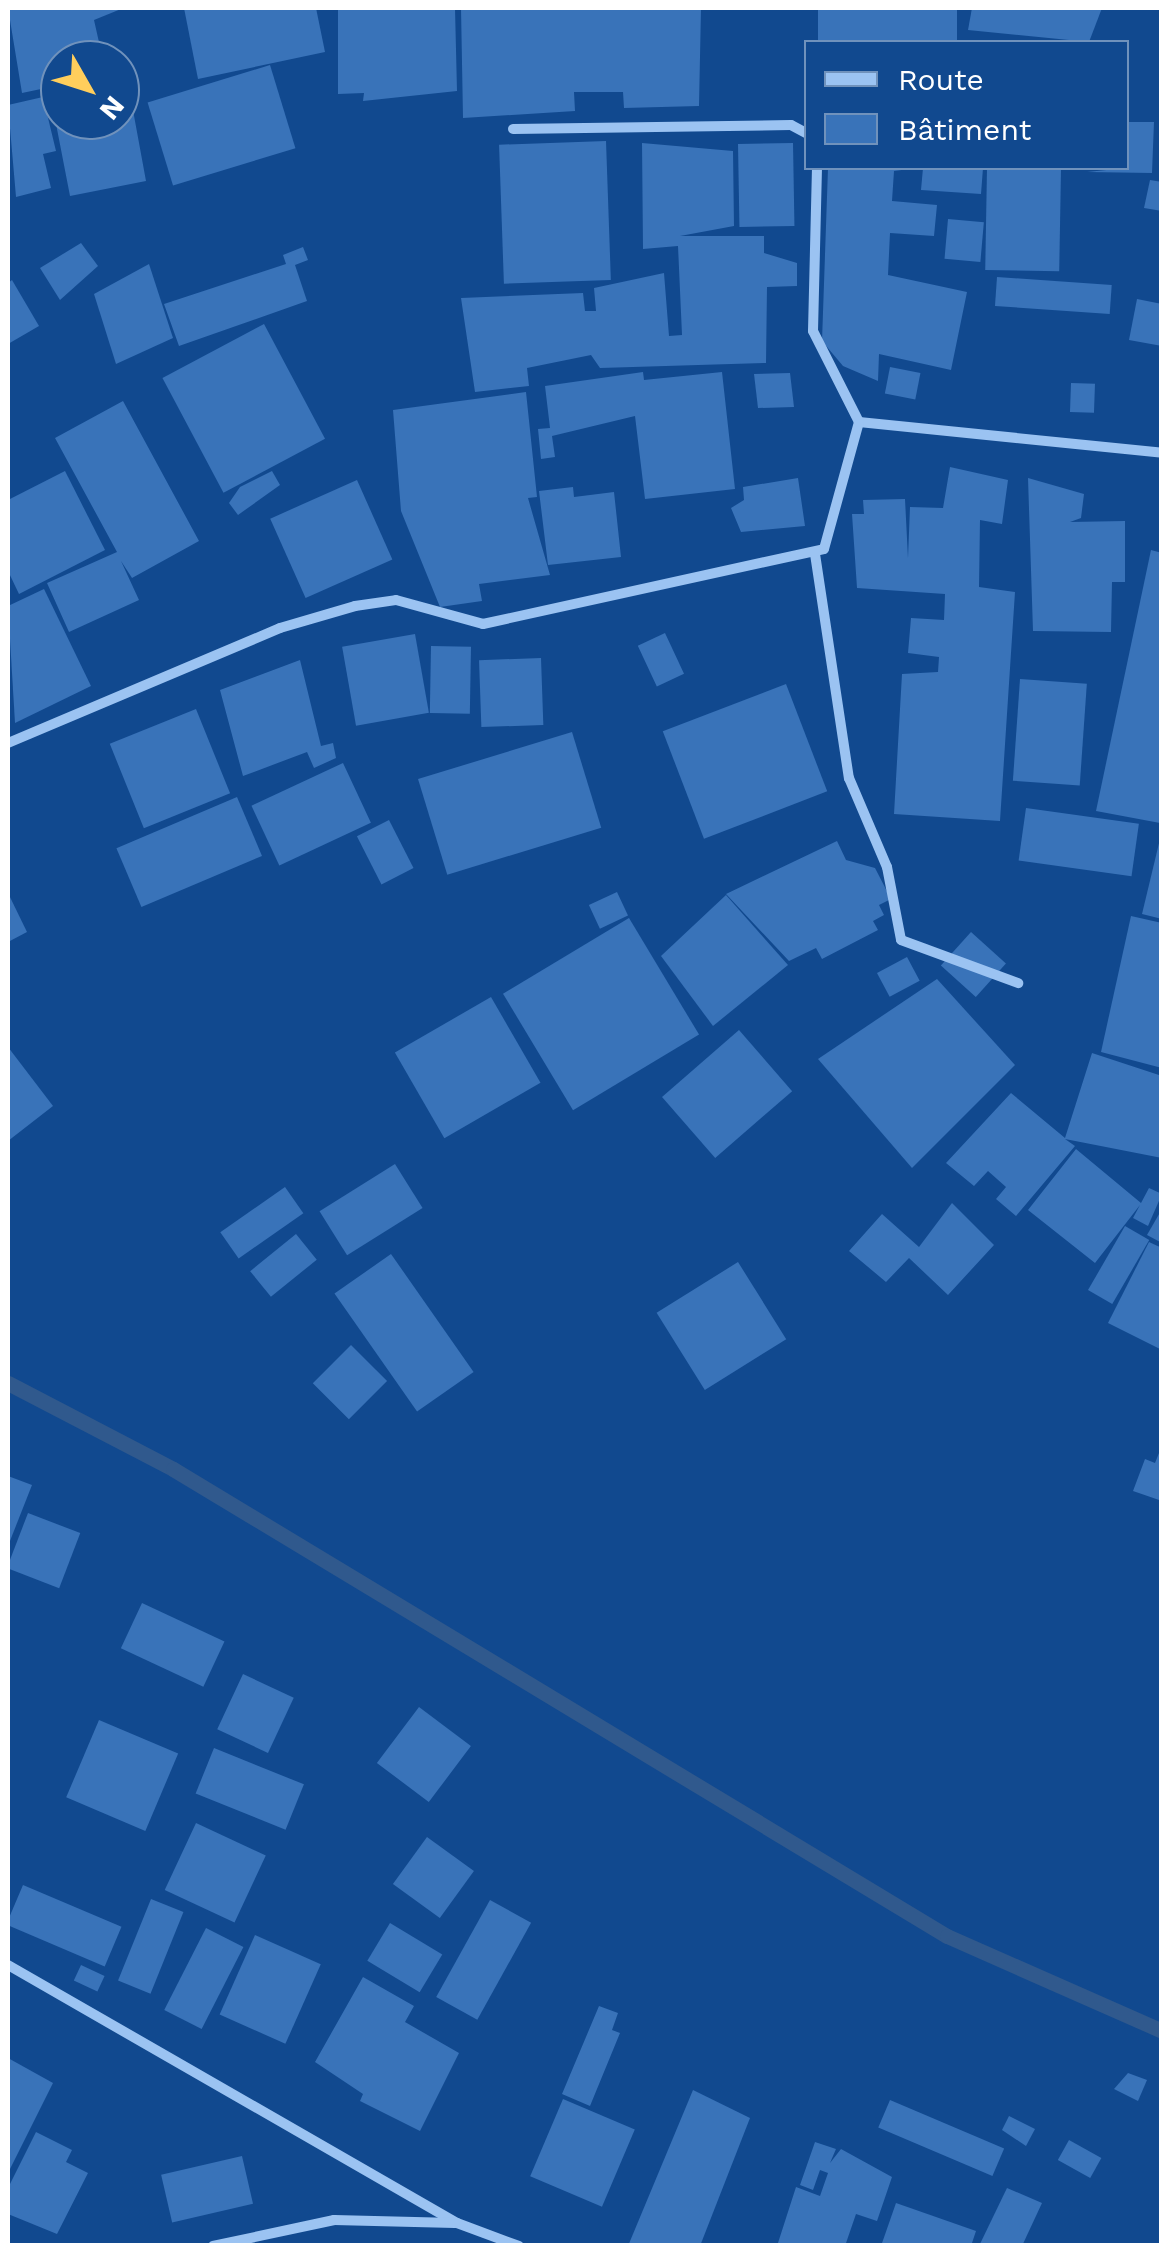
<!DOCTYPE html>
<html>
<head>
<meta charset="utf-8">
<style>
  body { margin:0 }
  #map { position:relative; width:1169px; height:2253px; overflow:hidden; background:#11498f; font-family:"Work Sans",sans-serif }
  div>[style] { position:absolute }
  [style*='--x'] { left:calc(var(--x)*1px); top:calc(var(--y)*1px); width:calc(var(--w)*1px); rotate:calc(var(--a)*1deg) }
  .stream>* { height:15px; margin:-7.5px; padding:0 7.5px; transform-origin:7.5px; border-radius:7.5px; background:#30598d }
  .building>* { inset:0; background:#3973b9; transform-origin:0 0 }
  .minor>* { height:10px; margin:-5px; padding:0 5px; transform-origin:5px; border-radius:5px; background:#9bc3f2 }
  span { translate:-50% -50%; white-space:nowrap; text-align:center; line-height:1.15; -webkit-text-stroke:10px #11498f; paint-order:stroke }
  .frame { position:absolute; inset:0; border:10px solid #fff; pointer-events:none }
  .legend { position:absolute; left:804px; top:40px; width:325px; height:130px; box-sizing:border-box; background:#11498f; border:2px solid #7092bc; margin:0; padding:12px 18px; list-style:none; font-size:30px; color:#fff }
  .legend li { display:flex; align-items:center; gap:20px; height:50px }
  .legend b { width:50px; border:2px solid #7092bc }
  .north { position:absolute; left:40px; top:40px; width:100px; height:100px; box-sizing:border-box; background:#11498f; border:2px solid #7092bc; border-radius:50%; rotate:129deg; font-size:28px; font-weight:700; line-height:40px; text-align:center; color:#fff }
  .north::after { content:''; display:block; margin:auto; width:35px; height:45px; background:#ffce5c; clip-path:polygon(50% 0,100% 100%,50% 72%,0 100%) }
</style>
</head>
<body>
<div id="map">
  <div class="stream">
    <i style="--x:8;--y:1383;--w:186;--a:27.5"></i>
    <i style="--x:173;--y:1469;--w:904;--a:31.11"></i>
    <i style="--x:947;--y:1936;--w:235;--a:23.8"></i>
  </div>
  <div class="building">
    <i style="clip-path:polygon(8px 8px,121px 8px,121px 9px,94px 20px,103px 60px,60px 60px,60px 85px,22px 93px)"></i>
    <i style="clip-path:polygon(184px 8px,316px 8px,325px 52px,198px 79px)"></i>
    <i style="clip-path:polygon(338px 8px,455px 8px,457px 91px,363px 101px,364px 93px,338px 94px)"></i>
    <i style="clip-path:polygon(461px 8px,701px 8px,699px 106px,624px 108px,623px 92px,574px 92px,575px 111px,463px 118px)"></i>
    <i style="left:818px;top:8px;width:139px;height:34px"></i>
    <i style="clip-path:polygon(972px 8px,1102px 8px,1089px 42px,968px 30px)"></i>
    <i style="left:270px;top:65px;width:87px;height:128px;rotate:73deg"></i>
    <i style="clip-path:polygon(128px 83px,146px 181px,70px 196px,51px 98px,60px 96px,60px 120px,120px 120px,120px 85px)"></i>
    <i style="clip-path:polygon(43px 97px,56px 151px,43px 154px,51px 188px,16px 197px,8px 105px)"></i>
    <i style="clip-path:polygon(1126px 122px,1154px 122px,1152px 173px,1087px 172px,1126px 168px)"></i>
    <i style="left:606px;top:141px;width:139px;height:107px;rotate:88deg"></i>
    <i style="clip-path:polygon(642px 143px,733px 151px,734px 226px,680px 236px,764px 236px,764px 253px,797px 263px,797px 286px,767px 287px,766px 363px,600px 368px,591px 355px,527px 368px,529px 386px,475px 392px,461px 298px,583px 293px,585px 311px,596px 311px,594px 288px,664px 273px,669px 336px,682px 335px,678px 246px,643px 249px)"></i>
    <i style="left:793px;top:143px;width:83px;height:55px;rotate:89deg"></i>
    <i style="clip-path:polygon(828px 168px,917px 168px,894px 171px,892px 201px,937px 205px,934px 236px,890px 233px,888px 275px,967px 292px,951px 370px,879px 354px,878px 381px,843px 366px,822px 341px)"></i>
    <i style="clip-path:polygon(923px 168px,983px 168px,981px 194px,921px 190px)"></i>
    <i style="left:987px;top:168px;width:74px;height:102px;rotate:1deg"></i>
    <i style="clip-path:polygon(1150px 180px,1162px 182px,1162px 211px,1144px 208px)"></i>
    <i style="left:948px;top:219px;width:36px;height:40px;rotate:5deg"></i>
    <i style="clip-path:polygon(81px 243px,98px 266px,60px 300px,40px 268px)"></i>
    <i style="clip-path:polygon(303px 247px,308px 260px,295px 265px,307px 301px,179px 346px,164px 304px,286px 264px,283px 255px)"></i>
    <i style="clip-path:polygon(149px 264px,173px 338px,116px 364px,94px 294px)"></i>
    <i style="left:997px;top:277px;width:115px;height:29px;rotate:4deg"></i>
    <i style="clip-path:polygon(12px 280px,39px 326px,8px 344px,8px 283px)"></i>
    <i style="clip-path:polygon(1137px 299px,1162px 304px,1162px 346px,1129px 340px)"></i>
    <i style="left:264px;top:324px;width:130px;height:115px;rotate:62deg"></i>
    <i style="left:890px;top:367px;width:31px;height:27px;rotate:11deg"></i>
    <i style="clip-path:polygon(643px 372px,644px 380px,722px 372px,735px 489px,645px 499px,635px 416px,552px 436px,555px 457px,541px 459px,538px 429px,550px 428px,545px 386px)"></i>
    <i style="clip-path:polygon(790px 373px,794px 407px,758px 408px,754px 374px)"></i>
    <i style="left:1071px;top:383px;width:24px;height:29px;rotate:2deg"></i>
    <i style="clip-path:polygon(526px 392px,537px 497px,528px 498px,550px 575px,479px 584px,482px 601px,440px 607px,401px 511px,393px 410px)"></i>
    <i style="clip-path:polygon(123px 401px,199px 541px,132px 578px,121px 561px,139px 600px,69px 632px,47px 583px,117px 552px,55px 438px)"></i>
    <i style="clip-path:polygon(950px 467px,1008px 480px,1002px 524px,980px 520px,979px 587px,1015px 592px,1000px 821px,894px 814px,902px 674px,938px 672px,939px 657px,908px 653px,911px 618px,944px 620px,945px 594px,857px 588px,852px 514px,864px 514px,863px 500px,905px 499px,908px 558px,910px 507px,943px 508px)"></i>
    <i style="clip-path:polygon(65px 471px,105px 550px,19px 594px,8px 571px,8px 500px)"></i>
    <i style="clip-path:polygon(272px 471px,280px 485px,238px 515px,229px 503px,240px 487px)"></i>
    <i style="clip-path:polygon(798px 478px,805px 526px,741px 532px,731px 508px,744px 500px,743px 487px)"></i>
    <i style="clip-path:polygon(1028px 478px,1084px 494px,1081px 518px,1070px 522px,1125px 521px,1125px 582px,1112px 582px,1111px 632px,1033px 631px)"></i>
    <i style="left:357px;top:480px;width:87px;height:95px;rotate:66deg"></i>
    <i style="clip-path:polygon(573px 487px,574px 497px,614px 492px,621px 557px,548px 565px,539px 491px)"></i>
    <i style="clip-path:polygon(1151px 550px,1162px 553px,1160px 823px,1096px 811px)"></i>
    <i style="clip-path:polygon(44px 589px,91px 686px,15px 723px,8px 606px)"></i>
    <i style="left:665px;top:633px;width:45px;height:30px;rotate:65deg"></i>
    <i style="left:415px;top:634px;width:80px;height:74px;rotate:80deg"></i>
    <i style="left:431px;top:646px;width:40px;height:67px;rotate:1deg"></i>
    <i style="left:541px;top:658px;width:67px;height:62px;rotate:88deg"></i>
    <i style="clip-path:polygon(300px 660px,321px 746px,333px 743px,336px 758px,314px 768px,307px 752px,243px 776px,220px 690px)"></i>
    <i style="left:1020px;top:679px;width:67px;height:102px;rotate:4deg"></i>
    <i style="left:786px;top:684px;width:115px;height:132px;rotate:69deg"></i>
    <i style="left:196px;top:709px;width:91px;height:93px;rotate:68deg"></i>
    <i style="left:572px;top:732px;width:100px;height:161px;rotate:73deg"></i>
    <i style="left:343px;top:763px;width:66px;height:101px;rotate:65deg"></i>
    <i style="left:237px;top:797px;width:64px;height:131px;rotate:67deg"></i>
    <i style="left:1026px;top:808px;width:114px;height:53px;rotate:8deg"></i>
    <i style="left:389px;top:820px;width:54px;height:36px;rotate:63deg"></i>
    <i style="clip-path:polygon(1160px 839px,1162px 840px,1162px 919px,1142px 914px)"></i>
    <i style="clip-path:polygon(837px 841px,846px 860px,875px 868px,891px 899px,879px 905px,884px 915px,873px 921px,878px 930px,822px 959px,816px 948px,789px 961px,726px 894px)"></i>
    <i style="left:617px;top:892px;width:26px;height:31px;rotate:65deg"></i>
    <i style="clip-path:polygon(8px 893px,27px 932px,8px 942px)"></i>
    <i style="clip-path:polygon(726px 895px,788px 965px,713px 1026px,661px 956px)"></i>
    <i style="clip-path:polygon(1131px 916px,1162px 923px,1162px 1068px,1101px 1052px)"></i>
    <i style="left:629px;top:918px;width:136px;height:147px;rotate:59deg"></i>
    <i style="left:971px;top:932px;width:47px;height:45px;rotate:42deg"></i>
    <i style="left:907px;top:957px;width:27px;height:34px;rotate:62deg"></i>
    <i style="clip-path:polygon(937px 979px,1015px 1065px,912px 1168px,818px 1059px)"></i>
    <i style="left:491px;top:997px;width:99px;height:111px;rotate:60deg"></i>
    <i style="left:739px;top:1030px;width:81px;height:102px;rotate:49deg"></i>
    <i style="clip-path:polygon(8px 1047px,53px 1106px,8px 1141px)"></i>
    <i style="clip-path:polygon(1092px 1053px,1162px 1076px,1162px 1158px,1065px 1139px,1075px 1146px,1016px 1216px,996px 1199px,1006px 1187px,988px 1171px,974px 1186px,946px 1163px,1011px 1093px,1065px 1138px)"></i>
    <i style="clip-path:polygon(1076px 1149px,1141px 1203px,1149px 1188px,1162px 1194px,1148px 1226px,1133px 1218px,1140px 1205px,1095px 1263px,1028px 1210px)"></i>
    <i style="left:395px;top:1164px;width:52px;height:89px;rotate:58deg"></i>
    <i style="left:285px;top:1187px;width:32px;height:79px;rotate:55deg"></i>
    <i style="clip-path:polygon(952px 1203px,994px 1245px,948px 1295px,909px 1258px,886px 1282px,849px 1251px,882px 1214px,919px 1247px)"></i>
    <i style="clip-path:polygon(1162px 1209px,1162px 1243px,1147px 1235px)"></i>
    <i style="left:1125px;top:1226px;width:28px;height:74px;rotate:30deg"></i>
    <i style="left:296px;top:1234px;width:33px;height:59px;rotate:51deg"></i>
    <i style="clip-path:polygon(1149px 1242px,1162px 1248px,1162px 1350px,1108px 1323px)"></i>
    <i style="left:391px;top:1254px;width:144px;height:69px;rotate:55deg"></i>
    <i style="left:738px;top:1262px;width:91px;height:96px;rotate:58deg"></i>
    <i style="left:351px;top:1345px;width:51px;height:54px;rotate:45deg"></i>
    <i style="clip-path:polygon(1161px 1448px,1162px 1448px,1162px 1501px,1133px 1491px,1145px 1459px,1155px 1463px)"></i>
    <i style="clip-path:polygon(8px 1476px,32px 1485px,8px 1546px)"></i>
    <i style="left:28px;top:1513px;width:56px;height:59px;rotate:21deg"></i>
    <i style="left:142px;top:1603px;width:91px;height:50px;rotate:25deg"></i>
    <i style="left:243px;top:1674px;width:56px;height:61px;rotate:25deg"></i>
    <i style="left:419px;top:1707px;width:65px;height:70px;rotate:37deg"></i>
    <i style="left:99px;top:1720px;width:86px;height:84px;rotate:23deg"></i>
    <i style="left:214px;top:1748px;width:97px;height:49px;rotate:22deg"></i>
    <i style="left:196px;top:1823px;width:77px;height:74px;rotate:25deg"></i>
    <i style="left:427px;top:1837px;width:58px;height:58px;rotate:36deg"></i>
    <i style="left:23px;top:1885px;width:107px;height:43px;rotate:23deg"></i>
    <i style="left:151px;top:1899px;width:35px;height:88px;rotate:22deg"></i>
    <i style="left:490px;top:1900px;width:47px;height:111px;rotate:29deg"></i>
    <i style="left:390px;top:1923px;width:61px;height:44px;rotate:31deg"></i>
    <i style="left:206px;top:1928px;width:42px;height:92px;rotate:27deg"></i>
    <i style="left:255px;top:1935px;width:72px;height:87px;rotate:24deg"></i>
    <i style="left:81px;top:1965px;width:26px;height:17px;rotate:25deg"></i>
    <i style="clip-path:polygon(363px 1977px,414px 2006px,405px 2022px,459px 2053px,420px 2131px,360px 2101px,363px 2094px,315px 2062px)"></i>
    <i style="clip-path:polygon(599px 2006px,618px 2013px,612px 2030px,620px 2033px,590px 2106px,562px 2094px)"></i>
    <i style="clip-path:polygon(8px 2058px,53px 2083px,8px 2173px)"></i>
    <i style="clip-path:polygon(1128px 2073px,1147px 2080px,1138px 2101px,1114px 2089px)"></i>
    <i style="clip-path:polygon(693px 2090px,750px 2118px,700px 2246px,628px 2246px)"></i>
    <i style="left:563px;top:2099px;width:78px;height:84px;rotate:23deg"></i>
    <i style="left:890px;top:2100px;width:124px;height:30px;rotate:23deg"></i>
    <i style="clip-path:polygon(1009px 2116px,1035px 2129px,1026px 2146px,1002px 2130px)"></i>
    <i style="clip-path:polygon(36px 2132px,72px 2150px,66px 2162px,88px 2173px,57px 2234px,8px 2214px,8px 2188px)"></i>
    <i style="left:1069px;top:2140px;width:37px;height:23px;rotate:29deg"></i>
    <i style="clip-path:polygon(815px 2142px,836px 2149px,830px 2163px,841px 2149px,892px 2177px,877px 2221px,856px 2214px,845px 2246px,777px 2246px,796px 2187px,820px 2196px,828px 2173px,820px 2170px,813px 2190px,800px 2185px)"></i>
    <i style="left:242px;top:2156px;width:49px;height:83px;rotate:77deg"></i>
    <i style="clip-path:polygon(1007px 2188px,1042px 2203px,1022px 2246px,979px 2246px)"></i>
    <i style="clip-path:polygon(896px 2203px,976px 2231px,971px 2246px,881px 2246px)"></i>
  </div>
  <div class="minor">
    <i style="--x:513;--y:129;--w:278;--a:-0.8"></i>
    <i style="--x:791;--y:125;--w:17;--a:28"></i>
    <i style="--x:859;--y:422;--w:305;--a:5.8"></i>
    <i style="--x:815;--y:554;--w:227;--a:81.4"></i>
    <i style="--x:849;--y:778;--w:97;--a:66.9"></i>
    <i style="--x:887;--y:867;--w:74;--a:79.1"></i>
    <i style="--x:901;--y:940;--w:125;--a:20.2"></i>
    <i style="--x:8;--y:743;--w:295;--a:-22.9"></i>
    <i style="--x:280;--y:628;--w:78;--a:-16.3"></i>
    <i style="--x:355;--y:606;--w:41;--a:-8.3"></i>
    <i style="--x:396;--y:600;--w:90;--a:15.4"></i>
    <i style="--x:483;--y:624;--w:349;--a:-12.4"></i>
    <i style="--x:824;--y:549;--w:132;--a:-74.6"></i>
    <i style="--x:859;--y:422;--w:102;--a:-116.8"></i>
    <i style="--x:813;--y:331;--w:163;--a:-88.6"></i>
    <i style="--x:8;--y:1965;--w:518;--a:29.88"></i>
    <i style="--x:457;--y:2223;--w:66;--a:20.4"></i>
    <i style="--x:213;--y:2246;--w:124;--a:-12.1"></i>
    <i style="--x:334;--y:2220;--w:121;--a:1.4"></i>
  </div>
  <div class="frame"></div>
  <ul class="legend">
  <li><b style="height:12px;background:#9bc3f2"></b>Route</li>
  <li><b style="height:28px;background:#3973b9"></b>Bâtiment</li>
  </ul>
  <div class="north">N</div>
</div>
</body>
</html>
